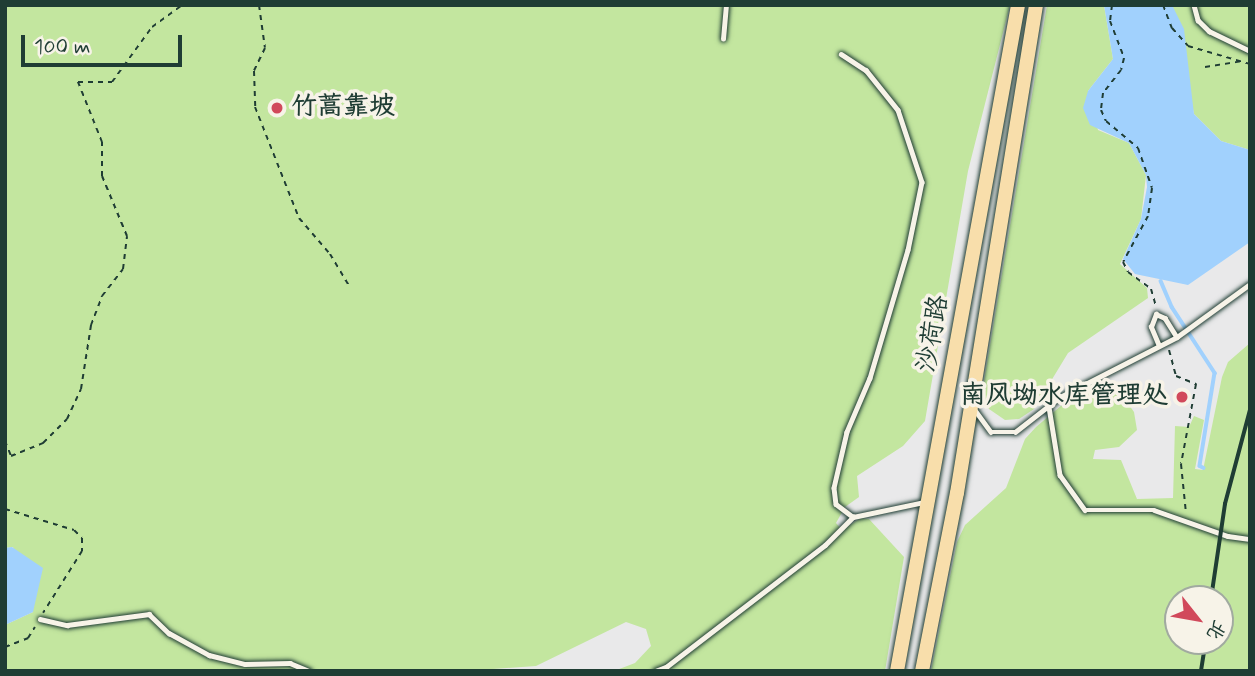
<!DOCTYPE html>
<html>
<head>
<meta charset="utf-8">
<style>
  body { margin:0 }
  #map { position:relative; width:1255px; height:676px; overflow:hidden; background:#e9e9ea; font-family:Mynerve,"LXGW WenKai TC",sans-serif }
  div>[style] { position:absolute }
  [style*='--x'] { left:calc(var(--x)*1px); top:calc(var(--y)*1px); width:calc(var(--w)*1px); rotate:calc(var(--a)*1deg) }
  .green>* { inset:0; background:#c3e69f }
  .water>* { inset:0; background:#a1d1fd }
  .stream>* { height:3.5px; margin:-1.75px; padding:0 1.75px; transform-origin:1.75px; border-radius:1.75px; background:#a1d1fd }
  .path>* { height:2px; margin-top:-1px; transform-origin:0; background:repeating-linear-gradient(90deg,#1f3d34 0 5px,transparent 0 10px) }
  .roads { filter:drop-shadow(0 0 2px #1f3d34) drop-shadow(0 0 2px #1f3d34) }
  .service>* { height:4.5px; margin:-2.25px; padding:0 2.25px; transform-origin:2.25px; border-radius:2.25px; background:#f7f3e8 }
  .primary>* { height:14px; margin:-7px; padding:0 7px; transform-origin:7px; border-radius:7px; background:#f8deab }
  .rail>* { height:3.5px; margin:-1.75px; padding:0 1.75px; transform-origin:1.75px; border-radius:1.75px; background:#1f3d34 }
  .dots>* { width:19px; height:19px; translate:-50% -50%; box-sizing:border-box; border:4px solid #f7f3e8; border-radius:50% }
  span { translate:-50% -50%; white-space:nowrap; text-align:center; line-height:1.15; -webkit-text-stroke:7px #f7f3e8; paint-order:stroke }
  .poi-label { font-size:26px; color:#1f3d34; font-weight:700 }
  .left { translate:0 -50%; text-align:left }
  .right { translate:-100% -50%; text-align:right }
  .street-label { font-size:26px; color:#1f3d34 }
  .frame { position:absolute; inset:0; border:7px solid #1f3d34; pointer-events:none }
  .north { position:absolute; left:1164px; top:585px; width:70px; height:70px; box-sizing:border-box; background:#f7f3e8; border:2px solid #a1aaa0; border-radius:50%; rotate:121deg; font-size:19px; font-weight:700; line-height:28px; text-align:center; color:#1f3d34 }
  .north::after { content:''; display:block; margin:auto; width:24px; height:32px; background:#d1495b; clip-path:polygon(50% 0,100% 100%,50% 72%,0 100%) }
  .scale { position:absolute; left:21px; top:35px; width:161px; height:32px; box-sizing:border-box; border:4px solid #1f3d34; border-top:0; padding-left:9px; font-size:21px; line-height:24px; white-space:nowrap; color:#1f3d34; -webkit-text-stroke:5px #f7f3e8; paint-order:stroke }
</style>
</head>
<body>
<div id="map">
  <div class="green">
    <i style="clip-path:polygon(5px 5px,1010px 5px,968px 171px,925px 421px,903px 446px,857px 476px,859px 497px,845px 507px,836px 523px,842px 530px,861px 518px,869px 519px,904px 557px,885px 671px,614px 671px,635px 663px,651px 646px,646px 629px,626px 622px,536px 666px,466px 671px,5px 671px,5px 625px,33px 612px,13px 547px,5px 548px)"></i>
    <i style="clip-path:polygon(1047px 5px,1104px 5px,1113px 59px,1088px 91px,1098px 130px,1129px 143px,1146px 175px,1141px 219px,1120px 264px,1147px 288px,1148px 298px,1068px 353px,1034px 409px,1019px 419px,1005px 420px,989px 409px,983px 396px,984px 381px)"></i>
    <i style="clip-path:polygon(1172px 5px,1250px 5px,1250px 150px,1221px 141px,1194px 114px)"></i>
    <i style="clip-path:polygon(evenodd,1250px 343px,1250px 671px,931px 671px,957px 542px,965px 525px,1006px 488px,1025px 439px,1036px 427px,1069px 399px,1105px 381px,1114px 384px,1134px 412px,1137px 430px,1119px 447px,1095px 450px,1093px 459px,1121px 460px,1137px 499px,1173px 498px,1175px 426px,1189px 427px,1194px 416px,1204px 420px,1195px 469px,1203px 470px,1222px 377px,1228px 362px,1250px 343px,1178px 599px,1220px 599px,1220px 641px,1178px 641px,1178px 599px)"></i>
  </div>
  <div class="water">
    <i style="clip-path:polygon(1104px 5px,1172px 5px,1184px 29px,1194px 114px,1221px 141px,1250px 150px,1250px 242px,1188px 285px,1135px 274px,1123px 259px,1141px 219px,1147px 187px,1146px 175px,1129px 143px,1090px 125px,1083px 108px,1088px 91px,1113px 59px)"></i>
    <i style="clip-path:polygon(12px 547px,43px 568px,33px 612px,5px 625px,5px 548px)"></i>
  </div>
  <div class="stream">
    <i style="--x:1161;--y:281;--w:28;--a:67"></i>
    <i style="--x:1172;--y:307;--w:79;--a:56.9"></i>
    <i style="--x:1215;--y:373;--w:94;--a:99.2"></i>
    <i style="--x:1200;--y:466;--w:4;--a:27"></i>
  </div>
  <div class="path">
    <i style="--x:259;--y:5;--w:43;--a:82.1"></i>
    <i style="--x:265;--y:48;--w:25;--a:116"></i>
    <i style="--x:254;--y:71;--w:36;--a:88"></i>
    <i style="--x:255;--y:107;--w:119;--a:68.4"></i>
    <i style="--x:299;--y:218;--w:48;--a:49.3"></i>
    <i style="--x:330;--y:254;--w:39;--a:59"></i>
    <i style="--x:1112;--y:5;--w:16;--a:97"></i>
    <i style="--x:1110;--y:21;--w:40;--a:69"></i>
    <i style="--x:1124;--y:58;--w:12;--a:104"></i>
    <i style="--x:1121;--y:70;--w:29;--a:128"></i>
    <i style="--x:1103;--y:93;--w:17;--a:97"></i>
    <i style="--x:1101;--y:110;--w:12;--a:66"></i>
    <i style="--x:1106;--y:121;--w:42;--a:40.2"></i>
    <i style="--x:1138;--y:148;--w:42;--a:70.7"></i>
    <i style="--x:1152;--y:188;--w:28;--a:98"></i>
    <i style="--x:1148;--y:216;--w:52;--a:118.5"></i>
    <i style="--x:1123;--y:262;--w:11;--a:63"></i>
    <i style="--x:1128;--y:272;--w:29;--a:36"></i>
    <i style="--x:1151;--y:289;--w:18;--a:74"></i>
    <i style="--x:1163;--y:5;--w:25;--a:69"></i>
    <i style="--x:1172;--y:28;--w:24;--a:48"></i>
    <i style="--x:1188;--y:46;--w:65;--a:16.2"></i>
    <i style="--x:1205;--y:67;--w:36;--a:-9"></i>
    <i style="--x:1169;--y:350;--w:27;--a:75"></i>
    <i style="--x:1176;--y:376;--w:22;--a:22"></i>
    <i style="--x:1196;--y:384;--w:81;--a:100.6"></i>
    <i style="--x:1181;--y:464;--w:49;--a:84.2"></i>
    <i style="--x:5;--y:441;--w:16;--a:68"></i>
    <i style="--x:11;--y:456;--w:35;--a:-22"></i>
    <i style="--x:43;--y:443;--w:34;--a:-45"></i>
    <i style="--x:67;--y:419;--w:33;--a:-65"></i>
    <i style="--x:81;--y:389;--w:65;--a:-81.1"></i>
    <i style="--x:91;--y:325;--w:31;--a:-69"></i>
    <i style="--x:102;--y:296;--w:34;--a:-52"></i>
    <i style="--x:123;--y:269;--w:33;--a:-83"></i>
    <i style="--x:127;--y:236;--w:65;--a:-112.6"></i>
    <i style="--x:102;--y:176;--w:34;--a:-90"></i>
    <i style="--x:102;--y:142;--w:65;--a:-111.8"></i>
    <i style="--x:78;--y:82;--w:34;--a:0"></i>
    <i style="--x:112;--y:82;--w:68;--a:-54"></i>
    <i style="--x:152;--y:27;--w:37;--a:-36"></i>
    <i style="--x:5;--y:509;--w:72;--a:16.9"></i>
    <i style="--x:74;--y:530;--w:11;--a:45"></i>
    <i style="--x:82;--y:538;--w:13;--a:90"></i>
    <i style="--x:82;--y:551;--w:73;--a:122.2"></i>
    <i style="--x:5;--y:647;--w:25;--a:-21"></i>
    <i style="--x:28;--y:638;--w:13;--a:-58"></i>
  </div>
  <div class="roads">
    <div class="service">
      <i style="--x:1194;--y:5;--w:16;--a:75"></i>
      <i style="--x:1198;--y:20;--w:16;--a:45"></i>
      <i style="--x:1209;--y:31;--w:46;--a:26"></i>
      <i style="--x:723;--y:39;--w:34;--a:-85"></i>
      <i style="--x:841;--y:54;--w:30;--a:33"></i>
      <i style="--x:866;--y:70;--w:51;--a:51.3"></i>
      <i style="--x:898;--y:110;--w:76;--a:71.6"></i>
      <i style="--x:922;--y:182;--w:69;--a:101.6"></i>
      <i style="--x:908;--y:250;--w:134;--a:106.5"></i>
      <i style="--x:870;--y:378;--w:59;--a:113.1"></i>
      <i style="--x:847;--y:432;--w:57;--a:103.1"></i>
      <i style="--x:834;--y:488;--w:16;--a:83"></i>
      <i style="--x:836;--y:504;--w:21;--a:37"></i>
      <i style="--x:1159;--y:346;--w:21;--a:-113"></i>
      <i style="--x:1151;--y:327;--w:14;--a:-69"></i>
      <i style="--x:1156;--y:314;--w:10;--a:24"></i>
      <i style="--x:1165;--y:318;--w:22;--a:58"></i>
      <i style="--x:1049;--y:407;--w:69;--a:80.8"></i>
      <i style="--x:1060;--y:475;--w:43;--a:54.5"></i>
      <i style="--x:1085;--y:510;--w:69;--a:0"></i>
      <i style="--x:1154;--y:510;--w:78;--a:19.4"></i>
      <i style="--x:1228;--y:536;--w:22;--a:8"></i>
      <i style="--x:975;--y:410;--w:27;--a:54"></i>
      <i style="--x:991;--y:432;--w:24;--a:0"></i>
      <i style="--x:1015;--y:432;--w:57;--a:-37.9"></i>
      <i style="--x:1060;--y:397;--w:131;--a:-27.1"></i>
      <i style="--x:1177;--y:337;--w:90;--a:-36"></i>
      <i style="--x:40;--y:619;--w:28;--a:13"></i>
      <i style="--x:67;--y:625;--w:83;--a:-7.6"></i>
      <i style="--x:149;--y:614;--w:28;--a:44"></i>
      <i style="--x:169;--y:633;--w:46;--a:28.8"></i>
      <i style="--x:209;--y:655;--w:37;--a:14"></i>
      <i style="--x:245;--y:664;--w:45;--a:-1.3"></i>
      <i style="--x:290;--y:663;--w:21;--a:23"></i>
      <i style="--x:655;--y:671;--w:12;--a:-20"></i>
      <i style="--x:666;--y:667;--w:200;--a:-37.5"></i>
      <i style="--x:825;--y:545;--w:40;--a:-45"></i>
      <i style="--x:853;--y:517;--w:73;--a:-11.9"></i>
    </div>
    <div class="primary">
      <i style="--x:897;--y:671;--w:677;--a:-79.7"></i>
      <i style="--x:922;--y:671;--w:181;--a:-78.9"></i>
      <i style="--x:957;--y:493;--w:494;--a:-80.8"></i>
    </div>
  </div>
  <div class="rail">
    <i style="--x:1211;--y:599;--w:96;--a:-81.6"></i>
    <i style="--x:1225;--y:504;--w:97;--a:-75.1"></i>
    <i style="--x:1201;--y:671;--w:30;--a:-81"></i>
  </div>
  <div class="dots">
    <i style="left:277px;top:108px;background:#d1495b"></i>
    <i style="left:1182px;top:397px;background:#d1495b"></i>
  </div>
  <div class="poi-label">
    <span class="left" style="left:291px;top:108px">竹蒿靠坡</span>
    <span class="right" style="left:1168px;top:397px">南风坳水库管理处</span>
  </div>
  <div class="street-label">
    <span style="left:934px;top:334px;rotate:-80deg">沙荷路</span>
  </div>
  <div class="frame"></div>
  <div class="north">北</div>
  <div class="scale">100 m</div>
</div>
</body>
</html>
